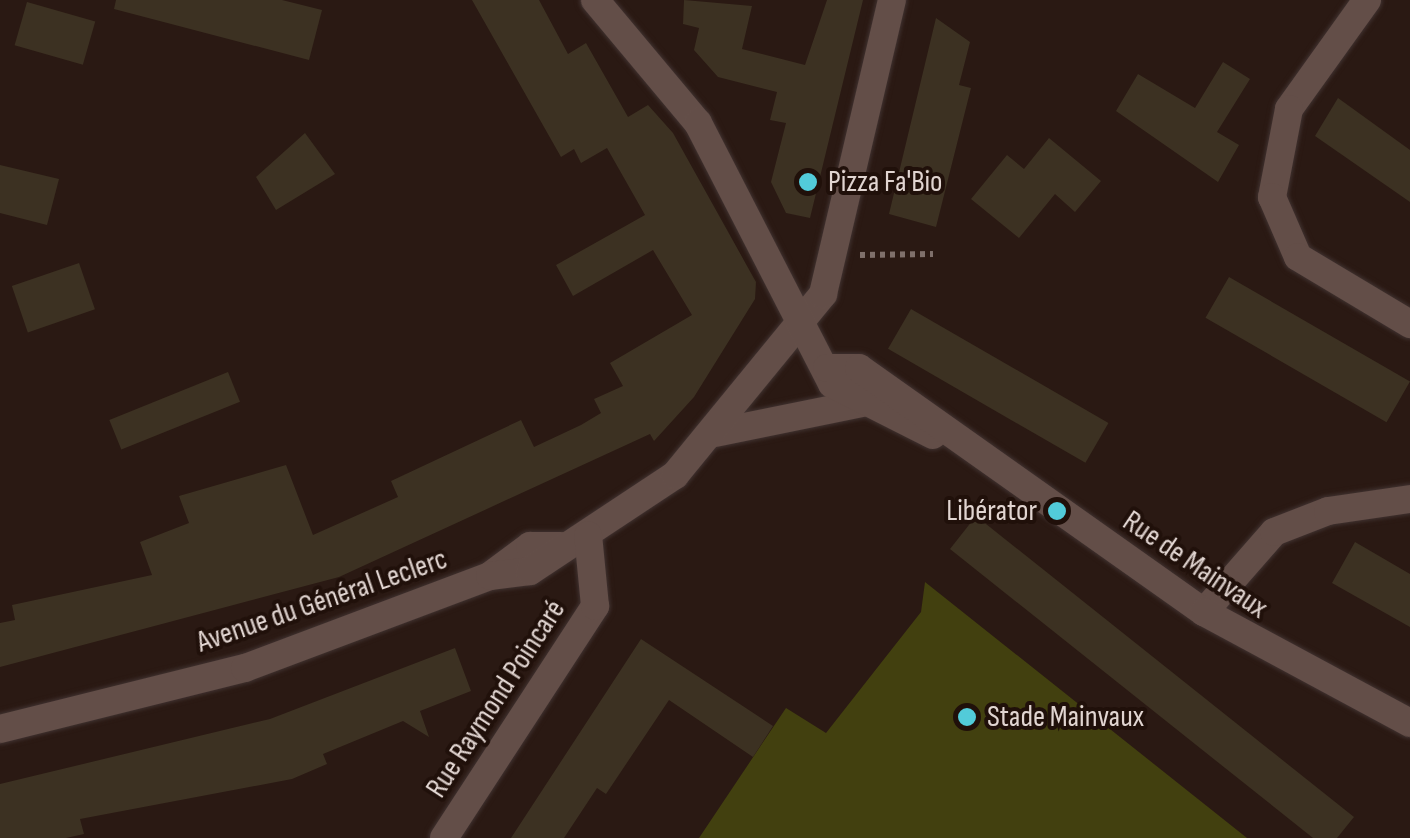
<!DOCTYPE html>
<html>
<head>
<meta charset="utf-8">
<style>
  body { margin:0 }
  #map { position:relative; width:1410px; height:838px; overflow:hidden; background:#2a1913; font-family:"Sofia Sans Condensed",sans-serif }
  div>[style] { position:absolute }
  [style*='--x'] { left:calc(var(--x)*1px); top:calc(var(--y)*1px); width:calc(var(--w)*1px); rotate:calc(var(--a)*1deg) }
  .green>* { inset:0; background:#42400f }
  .building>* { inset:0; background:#3c3122; transform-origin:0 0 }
  .path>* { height:6px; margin-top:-3px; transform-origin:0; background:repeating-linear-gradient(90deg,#7f706b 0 5px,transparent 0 10px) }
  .roads { filter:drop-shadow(0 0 2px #403230) drop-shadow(0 0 2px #403230) }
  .minor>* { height:28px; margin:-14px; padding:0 14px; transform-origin:14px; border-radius:14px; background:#634e48 }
  .tertiary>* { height:28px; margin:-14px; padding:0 14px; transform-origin:14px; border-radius:14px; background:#634e48 }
  .dots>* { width:28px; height:28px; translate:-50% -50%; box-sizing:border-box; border:5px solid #20100a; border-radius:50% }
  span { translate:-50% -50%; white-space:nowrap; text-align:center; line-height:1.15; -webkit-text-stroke:8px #20100a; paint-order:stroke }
  .poi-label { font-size:30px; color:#e1d5d1 }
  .left { translate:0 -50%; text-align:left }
  .right { translate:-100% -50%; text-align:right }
  .street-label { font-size:30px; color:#e1d5d1 }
</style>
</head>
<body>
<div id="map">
  <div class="green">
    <i style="clip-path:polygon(925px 582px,1247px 838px,699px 838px,786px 708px,826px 733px,921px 612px)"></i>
  </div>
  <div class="building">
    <i style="clip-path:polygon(116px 0,282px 0,322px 10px,309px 60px,114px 9px)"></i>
    <i style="clip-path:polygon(472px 0,539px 0,568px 54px,586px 43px,628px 117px,648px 105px,673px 133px,756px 282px,755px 299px,694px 397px,654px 441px,650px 434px,339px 577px,0 667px,0 623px,15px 620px,12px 605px,152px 575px,140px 542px,189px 523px,179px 496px,286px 465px,313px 535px,398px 497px,391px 481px,521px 420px,534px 447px,581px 425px,601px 413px,594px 399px,623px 386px,610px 363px,692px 315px,653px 250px,573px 296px,556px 265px,645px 215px,607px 148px,581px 163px,574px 149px,561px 157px)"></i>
    <i style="clip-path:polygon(684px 0,752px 6px,742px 49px,805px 65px,827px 0,863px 0,810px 218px,786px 213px,771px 182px,786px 123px,770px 120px,777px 92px,718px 77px,694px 50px,699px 28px,683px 24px)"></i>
    <i style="left:27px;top:2px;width:71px;height:45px;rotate:16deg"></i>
    <i style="clip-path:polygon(936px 18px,970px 42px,959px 85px,971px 88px,936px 227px,889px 214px)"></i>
    <i style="clip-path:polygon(1223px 62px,1250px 79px,1217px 132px,1239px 145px,1218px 182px,1116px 111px,1138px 74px,1195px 108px)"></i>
    <i style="clip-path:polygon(1338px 98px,1410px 150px,1410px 202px,1315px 136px)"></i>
    <i style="clip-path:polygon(305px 133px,335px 174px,276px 210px,256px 177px)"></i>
    <i style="clip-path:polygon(1049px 138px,1101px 181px,1075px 212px,1055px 194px,1019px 238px,971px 199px,1007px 155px,1024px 169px)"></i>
    <i style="clip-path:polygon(0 165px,59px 179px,47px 225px,0 213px)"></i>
    <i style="left:79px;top:263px;width:49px;height:71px;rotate:71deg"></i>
    <i style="left:1229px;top:277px;width:209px;height:47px;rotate:30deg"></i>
    <i style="left:911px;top:309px;width:228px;height:46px;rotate:30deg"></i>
    <i style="left:228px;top:372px;width:32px;height:128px;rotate:68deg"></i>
    <i style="clip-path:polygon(976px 516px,1354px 817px,1337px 838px,1313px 838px,950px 549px)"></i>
    <i style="clip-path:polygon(1355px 542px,1410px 574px,1410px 627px,1332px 583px)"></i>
    <i style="clip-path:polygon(641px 639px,773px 726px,753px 757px,669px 700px,606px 794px,597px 788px,564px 838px,511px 838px)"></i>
    <i style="clip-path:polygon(455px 648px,471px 691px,420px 711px,429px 737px,403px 721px,323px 754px,327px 764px,292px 779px,80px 819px,84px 834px,66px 838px,0 838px,0 784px,270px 719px)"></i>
  </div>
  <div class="path">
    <i style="--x:860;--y:255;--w:73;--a:-0.8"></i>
  </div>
  <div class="roads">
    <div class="minor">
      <i style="--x:1367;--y:0;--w:134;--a:125.6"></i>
      <i style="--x:1289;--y:109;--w:90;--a:100.9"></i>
      <i style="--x:1272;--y:197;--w:65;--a:66.6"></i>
      <i style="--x:1298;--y:257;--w:131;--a:30.9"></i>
      <i style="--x:715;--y:433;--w:151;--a:-11.5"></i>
      <i style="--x:491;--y:575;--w:49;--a:-36.6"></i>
      <i style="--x:530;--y:546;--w:31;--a:0"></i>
      <i style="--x:1204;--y:612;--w:106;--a:-48.8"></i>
      <i style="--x:1274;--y:532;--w:58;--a:-21.3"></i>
      <i style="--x:1328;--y:511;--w:83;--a:-8.3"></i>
      <i style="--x:0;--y:729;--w:252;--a:-14"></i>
      <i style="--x:245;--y:668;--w:262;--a:-20.6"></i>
      <i style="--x:490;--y:576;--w:40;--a:-7.1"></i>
      <i style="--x:530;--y:571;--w:174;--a:-33.5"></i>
      <i style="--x:675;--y:475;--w:234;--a:-50.7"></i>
      <i style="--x:823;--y:294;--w:302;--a:-76.8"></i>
      <i style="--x:444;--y:838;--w:277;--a:-56.9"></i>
      <i style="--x:595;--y:606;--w:71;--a:-95.6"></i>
    </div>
    <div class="tertiary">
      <i style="--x:595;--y:0;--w:160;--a:50.1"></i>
      <i style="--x:698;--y:123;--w:293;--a:62.8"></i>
      <i style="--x:832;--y:384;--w:113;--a:26.8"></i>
      <i style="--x:827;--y:368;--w:32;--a:0"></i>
      <i style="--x:859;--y:368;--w:423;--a:35.3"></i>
      <i style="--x:1204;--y:612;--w:234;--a:28.3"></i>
    </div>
  </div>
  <div class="dots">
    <i style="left:808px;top:182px;background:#52cbd9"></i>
    <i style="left:1057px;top:511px;background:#52cbd9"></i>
    <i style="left:967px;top:717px;background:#52cbd9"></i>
  </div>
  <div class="poi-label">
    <span class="left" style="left:828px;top:182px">Pizza Fa'Bio</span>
    <span class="right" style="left:1037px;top:511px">Libérator</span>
    <span class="left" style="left:987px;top:717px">Stade Mainvaux</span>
  </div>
  <div class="street-label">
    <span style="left:1195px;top:565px;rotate:34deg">Rue de Mainvaux</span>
    <span style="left:322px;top:601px;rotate:-19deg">Avenue du Général Leclerc</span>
    <span style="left:496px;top:699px;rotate:-57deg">Rue Raymond Poincaré</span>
  </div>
</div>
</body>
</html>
